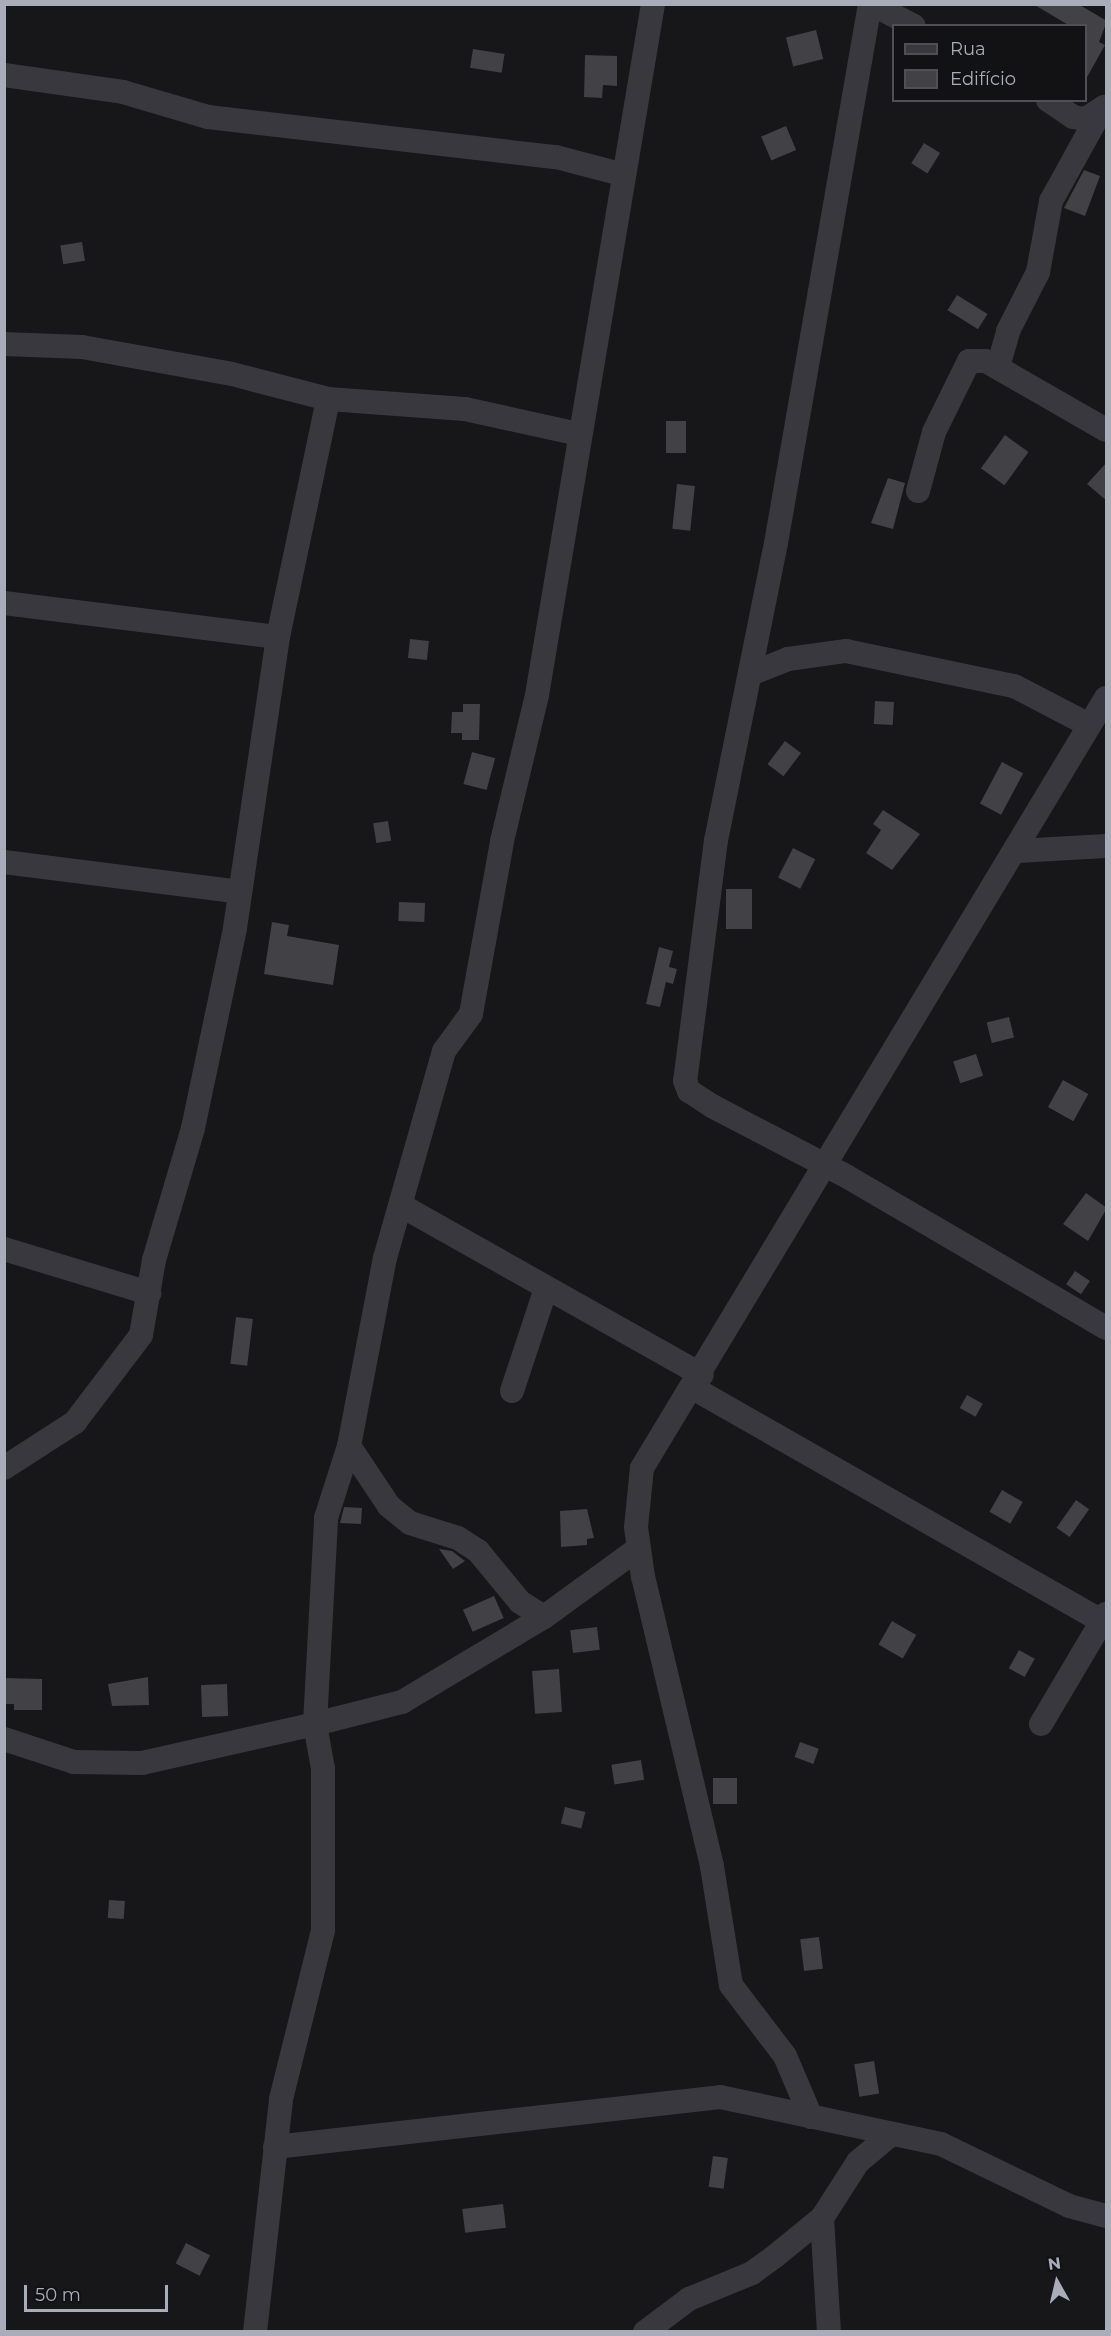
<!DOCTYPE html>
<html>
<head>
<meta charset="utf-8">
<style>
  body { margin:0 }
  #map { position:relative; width:1111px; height:2336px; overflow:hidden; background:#171719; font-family:Montserrat,sans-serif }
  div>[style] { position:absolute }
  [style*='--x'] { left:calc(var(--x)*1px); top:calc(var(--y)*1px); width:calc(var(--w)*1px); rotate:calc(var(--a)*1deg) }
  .building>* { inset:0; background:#414146; transform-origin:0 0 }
  .minor>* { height:24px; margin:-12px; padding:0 12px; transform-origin:12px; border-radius:12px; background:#38383e }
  span { translate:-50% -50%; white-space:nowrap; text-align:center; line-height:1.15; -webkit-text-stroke:4.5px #121214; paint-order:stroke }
  .frame { position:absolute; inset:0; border:6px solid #a9acb9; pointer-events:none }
  .legend { position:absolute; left:892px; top:24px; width:195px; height:78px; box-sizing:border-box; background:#121214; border:2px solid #4e5056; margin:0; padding:8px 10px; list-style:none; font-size:18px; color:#a9acb9 }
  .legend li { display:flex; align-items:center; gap:12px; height:30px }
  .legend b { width:30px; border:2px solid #4e5056 }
  .north { position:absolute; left:1027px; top:2252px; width:60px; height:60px; -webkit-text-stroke:4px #121214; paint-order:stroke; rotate:352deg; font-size:16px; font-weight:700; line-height:24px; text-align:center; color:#a9acb9 }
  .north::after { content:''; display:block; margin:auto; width:21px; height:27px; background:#a9acb9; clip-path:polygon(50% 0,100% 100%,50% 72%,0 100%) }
  .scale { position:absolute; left:24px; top:2285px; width:144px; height:27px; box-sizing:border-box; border:3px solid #a9acb9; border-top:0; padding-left:8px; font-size:18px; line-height:21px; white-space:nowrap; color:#a9acb9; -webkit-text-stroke:4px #121214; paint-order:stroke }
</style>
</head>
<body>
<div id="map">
  <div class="building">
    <i style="clip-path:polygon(1033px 4px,1078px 4px,1107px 21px,1099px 42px,1105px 45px,1086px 79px,1086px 26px,1070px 26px)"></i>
    <i style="left:816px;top:30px;width:30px;height:31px;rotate:76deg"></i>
    <i style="left:473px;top:49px;width:32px;height:19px;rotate:9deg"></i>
    <i style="clip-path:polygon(585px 55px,617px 56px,617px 86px,603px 85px,602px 98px,584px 97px)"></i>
    <i style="left:786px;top:126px;width:26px;height:27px;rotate:67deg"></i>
    <i style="left:924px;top:143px;width:19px;height:24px;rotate:32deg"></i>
    <i style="clip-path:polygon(1084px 170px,1100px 176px,1085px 216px,1064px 208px)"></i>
    <i style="left:82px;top:242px;width:19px;height:22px;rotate:81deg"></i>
    <i style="left:957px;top:295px;width:36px;height:18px;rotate:32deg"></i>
    <i style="left:666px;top:421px;width:20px;height:32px"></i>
    <i style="left:1005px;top:435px;width:29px;height:41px;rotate:36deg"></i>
    <i style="clip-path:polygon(1107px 462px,1107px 501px,1087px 484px)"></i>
    <i style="clip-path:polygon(888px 478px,905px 483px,893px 529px,871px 523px)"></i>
    <i style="left:677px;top:484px;width:18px;height:45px;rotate:6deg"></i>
    <i style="left:410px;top:639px;width:19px;height:19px;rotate:6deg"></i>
    <i style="left:875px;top:701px;width:19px;height:23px;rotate:3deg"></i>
    <i style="clip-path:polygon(463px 704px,480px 704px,479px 740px,462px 740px,462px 733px,451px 733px,452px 712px,463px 712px)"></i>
    <i style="left:785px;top:741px;width:20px;height:29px;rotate:37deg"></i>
    <i style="left:472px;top:752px;width:24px;height:33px;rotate:15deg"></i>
    <i style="left:1002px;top:762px;width:24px;height:47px;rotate:28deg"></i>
    <i style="clip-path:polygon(883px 810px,920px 834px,892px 870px,866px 853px,881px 830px,873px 824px)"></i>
    <i style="left:388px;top:821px;width:20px;height:15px;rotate:81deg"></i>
    <i style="left:793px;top:848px;width:25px;height:33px;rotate:27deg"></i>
    <i style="left:726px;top:889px;width:26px;height:40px"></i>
    <i style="left:399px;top:902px;width:26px;height:19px;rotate:2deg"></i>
    <i style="clip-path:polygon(272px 922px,289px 925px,287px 936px,339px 945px,333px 985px,264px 974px)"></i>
    <i style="clip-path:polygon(659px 947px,673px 951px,669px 967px,677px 969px,673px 984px,666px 982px,660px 1007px,646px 1004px)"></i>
    <i style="left:1009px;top:1017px;width:21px;height:23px;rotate:76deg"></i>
    <i style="left:976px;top:1054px;width:23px;height:24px;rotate:72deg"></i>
    <i style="left:1063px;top:1080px;width:29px;height:31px;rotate:29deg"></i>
    <i style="clip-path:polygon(1086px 1193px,1107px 1208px,1088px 1241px,1063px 1224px)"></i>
    <i style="left:1075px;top:1271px;width:18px;height:16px;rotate:34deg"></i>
    <i style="left:236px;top:1317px;width:17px;height:47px;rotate:7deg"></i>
    <i style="left:967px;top:1395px;width:18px;height:15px;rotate:29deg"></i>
    <i style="left:1002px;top:1490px;width:24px;height:25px;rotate:30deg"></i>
    <i style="left:1076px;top:1500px;width:16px;height:34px;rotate:35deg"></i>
    <i style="clip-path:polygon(344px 1507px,362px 1508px,361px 1524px,340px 1523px)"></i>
    <i style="clip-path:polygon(587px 1509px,594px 1538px,587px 1539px,587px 1545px,561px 1547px,560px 1511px)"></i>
    <i style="clip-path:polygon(439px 1549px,452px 1551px,465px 1561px,453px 1569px)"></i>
    <i style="left:494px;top:1596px;width:24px;height:34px;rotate:66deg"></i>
    <i style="left:892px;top:1621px;width:28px;height:27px;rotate:30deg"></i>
    <i style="left:597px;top:1627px;width:23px;height:27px;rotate:83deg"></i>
    <i style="left:1019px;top:1650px;width:18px;height:21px;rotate:29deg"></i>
    <i style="left:559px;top:1669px;width:43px;height:27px;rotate:86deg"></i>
    <i style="clip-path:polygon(148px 1677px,149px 1705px,112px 1706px,108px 1684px)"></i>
    <i style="clip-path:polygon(4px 1678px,42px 1679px,42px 1710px,14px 1710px,14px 1704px,4px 1704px)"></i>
    <i style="left:227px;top:1684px;width:32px;height:26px;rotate:88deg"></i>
    <i style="left:800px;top:1742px;width:20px;height:16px;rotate:20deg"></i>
    <i style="left:641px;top:1760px;width:20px;height:30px;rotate:81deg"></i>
    <i style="left:737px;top:1778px;width:26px;height:24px;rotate:90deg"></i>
    <i style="left:565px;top:1807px;width:21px;height:17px;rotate:14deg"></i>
    <i style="left:109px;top:1900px;width:16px;height:18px;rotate:4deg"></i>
    <i style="left:819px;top:1937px;width:32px;height:19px;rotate:83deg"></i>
    <i style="left:874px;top:2061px;width:33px;height:20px;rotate:81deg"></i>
    <i style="left:713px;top:2156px;width:15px;height:31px;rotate:8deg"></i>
    <i style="left:503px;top:2204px;width:24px;height:41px;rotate:83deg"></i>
    <i style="left:186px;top:2243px;width:27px;height:23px;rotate:27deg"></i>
  </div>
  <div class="minor">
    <i style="--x:870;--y:4;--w:547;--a:99.89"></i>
    <i style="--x:776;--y:543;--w:303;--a:101.4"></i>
    <i style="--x:716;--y:840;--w:243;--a:97.3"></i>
    <i style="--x:685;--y:1081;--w:11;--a:68"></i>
    <i style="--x:689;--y:1091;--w:27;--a:33"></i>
    <i style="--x:712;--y:1106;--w:151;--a:27.6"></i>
    <i style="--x:846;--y:1176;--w:301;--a:30.3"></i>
    <i style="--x:872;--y:4;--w:47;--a:27.6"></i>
    <i style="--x:4;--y:75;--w:120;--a:8.1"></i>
    <i style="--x:123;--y:92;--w:89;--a:16.4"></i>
    <i style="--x:208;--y:117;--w:350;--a:6.6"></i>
    <i style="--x:556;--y:157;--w:67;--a:14.7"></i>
    <i style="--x:1048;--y:100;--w:30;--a:34"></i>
    <i style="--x:1073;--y:117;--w:13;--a:9"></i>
    <i style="--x:1086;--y:119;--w:22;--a:-34"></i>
    <i style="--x:4;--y:344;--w:78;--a:2.2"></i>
    <i style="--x:82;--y:347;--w:152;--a:10.2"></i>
    <i style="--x:232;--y:374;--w:99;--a:14.6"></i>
    <i style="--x:328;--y:399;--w:137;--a:4.2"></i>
    <i style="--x:465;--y:409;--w:117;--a:12.4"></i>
    <i style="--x:998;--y:367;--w:37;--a:-74"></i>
    <i style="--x:1008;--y:331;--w:66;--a:-63"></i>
    <i style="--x:1038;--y:272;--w:72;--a:-79.6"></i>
    <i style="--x:1051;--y:201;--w:97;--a:-61.1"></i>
    <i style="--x:918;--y:491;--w:61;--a:-74.8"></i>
    <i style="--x:934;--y:432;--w:79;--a:-63.8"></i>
    <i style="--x:969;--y:361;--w:17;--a:0"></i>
    <i style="--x:986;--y:361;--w:138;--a:29.9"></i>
    <i style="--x:4;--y:603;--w:276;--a:7.1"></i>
    <i style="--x:750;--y:674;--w:41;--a:-21.5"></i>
    <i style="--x:788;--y:659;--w:59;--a:-7.9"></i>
    <i style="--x:846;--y:651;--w:172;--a:11.8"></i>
    <i style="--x:1014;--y:686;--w:85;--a:27.5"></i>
    <i style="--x:1017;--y:851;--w:89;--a:-3.2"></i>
    <i style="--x:4;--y:862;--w:238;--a:7.2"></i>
    <i style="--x:402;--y:1206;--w:344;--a:29.4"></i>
    <i style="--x:4;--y:1249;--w:152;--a:16.9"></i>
    <i style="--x:693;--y:1388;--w:476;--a:29.7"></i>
    <i style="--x:512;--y:1391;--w:108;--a:-71.7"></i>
    <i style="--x:349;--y:1446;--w:72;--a:56.3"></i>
    <i style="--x:389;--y:1506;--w:27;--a:39"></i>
    <i style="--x:410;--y:1523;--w:50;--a:17.4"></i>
    <i style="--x:458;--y:1538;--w:24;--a:33"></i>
    <i style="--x:478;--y:1551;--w:66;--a:50.5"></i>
    <i style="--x:520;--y:1602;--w:28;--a:32"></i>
    <i style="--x:4;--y:1468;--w:85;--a:-32.9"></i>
    <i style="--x:75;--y:1422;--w:109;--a:-52.8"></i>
    <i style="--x:141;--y:1335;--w:76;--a:-80.2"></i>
    <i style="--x:154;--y:1260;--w:138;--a:-73.5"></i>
    <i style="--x:193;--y:1128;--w:204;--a:-78.1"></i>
    <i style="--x:235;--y:928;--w:294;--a:-81.6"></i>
    <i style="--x:278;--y:637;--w:243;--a:-78.1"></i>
    <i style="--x:1041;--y:1724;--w:128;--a:-59.4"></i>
    <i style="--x:4;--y:1739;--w:74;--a:18.2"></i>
    <i style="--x:74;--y:1762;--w:68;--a:0.8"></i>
    <i style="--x:142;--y:1763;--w:177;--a:-12.7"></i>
    <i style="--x:315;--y:1724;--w:206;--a:-86.9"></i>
    <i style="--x:326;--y:1518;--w:76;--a:-72.3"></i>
    <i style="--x:349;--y:1446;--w:191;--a:-79.2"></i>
    <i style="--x:385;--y:1258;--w:215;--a:-74.1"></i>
    <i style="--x:444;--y:1051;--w:46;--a:-53.9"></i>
    <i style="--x:471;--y:1014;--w:176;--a:-79.8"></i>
    <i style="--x:502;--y:841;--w:150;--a:-76.5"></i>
    <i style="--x:537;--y:695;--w:701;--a:-80.47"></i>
    <i style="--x:811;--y:2117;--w:66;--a:-113.1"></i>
    <i style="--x:785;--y:2056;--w:89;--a:-127.3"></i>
    <i style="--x:731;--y:1985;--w:121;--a:-99.1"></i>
    <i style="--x:712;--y:1866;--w:297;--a:-103.4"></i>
    <i style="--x:643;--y:1577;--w:50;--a:-98"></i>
    <i style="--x:636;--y:1527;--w:59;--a:-84.2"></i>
    <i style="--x:642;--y:1468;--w:899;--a:-58.93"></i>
    <i style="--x:275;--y:2147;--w:448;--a:-6.4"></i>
    <i style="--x:720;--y:2097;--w:226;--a:12"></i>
    <i style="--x:941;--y:2144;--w:142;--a:25.8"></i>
    <i style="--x:1069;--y:2206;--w:38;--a:15"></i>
    <i style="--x:822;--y:2218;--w:114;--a:86.5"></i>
    <i style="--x:255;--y:2332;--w:234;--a:-83.6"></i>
    <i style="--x:281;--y:2099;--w:174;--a:-76"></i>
    <i style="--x:323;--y:1930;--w:161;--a:-90"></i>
    <i style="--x:323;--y:1769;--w:46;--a:-100.1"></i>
    <i style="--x:315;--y:1724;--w:90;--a:-14.2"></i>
    <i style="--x:402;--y:1702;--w:165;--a:-30.9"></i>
    <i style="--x:544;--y:1617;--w:117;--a:-36"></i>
    <i style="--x:645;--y:2332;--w:55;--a:-36.9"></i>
    <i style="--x:689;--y:2299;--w:68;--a:-22.4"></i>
    <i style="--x:752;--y:2273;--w:27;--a:-36"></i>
    <i style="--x:774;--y:2257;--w:62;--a:-39.1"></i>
    <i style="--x:822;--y:2218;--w:67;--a:-57.3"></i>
    <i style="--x:858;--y:2162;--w:40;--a:-40"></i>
  </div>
  <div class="frame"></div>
  <ul class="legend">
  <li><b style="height:8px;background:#38383e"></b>Rua</li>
  <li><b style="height:16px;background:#414146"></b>Edifício</li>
  </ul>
  <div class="north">N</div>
  <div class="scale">50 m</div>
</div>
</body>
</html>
